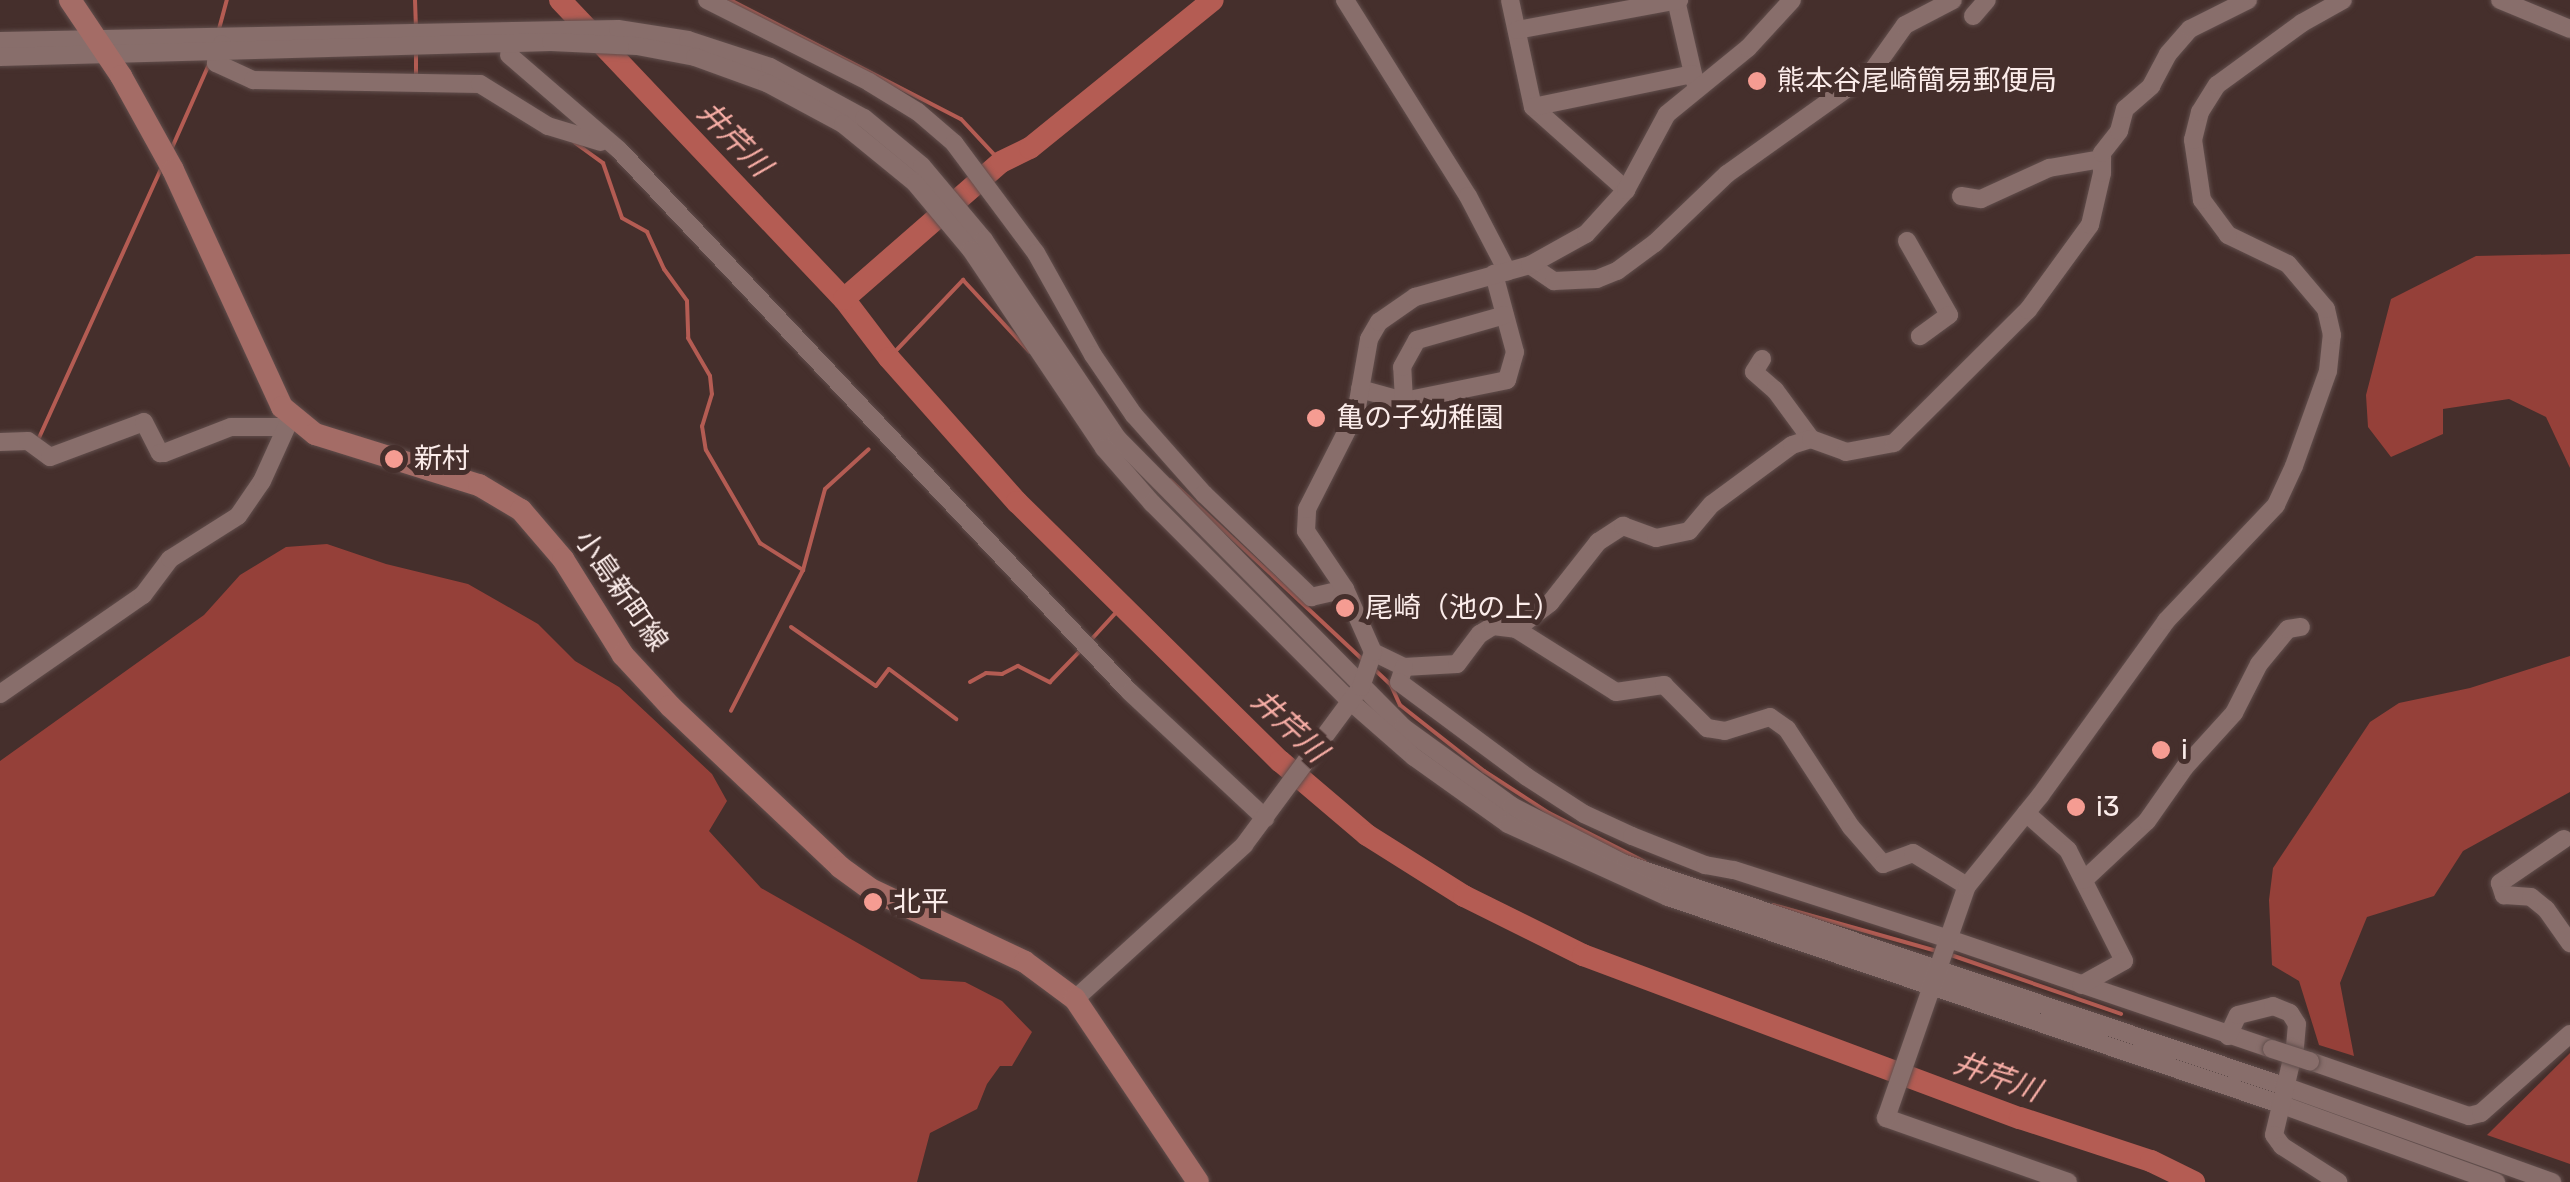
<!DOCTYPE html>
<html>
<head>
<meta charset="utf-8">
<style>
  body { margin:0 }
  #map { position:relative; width:2570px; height:1182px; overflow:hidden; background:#452f2c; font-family:Rubik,"Noto Sans JP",sans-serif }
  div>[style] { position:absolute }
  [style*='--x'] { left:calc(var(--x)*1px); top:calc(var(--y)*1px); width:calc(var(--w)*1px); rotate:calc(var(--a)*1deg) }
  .forest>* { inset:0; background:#954039 }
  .stream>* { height:4px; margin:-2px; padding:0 2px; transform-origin:2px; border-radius:2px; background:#b45c53 }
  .river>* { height:22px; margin:-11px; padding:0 11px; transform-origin:11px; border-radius:11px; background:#b45c53 }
  .roads { filter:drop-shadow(0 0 2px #614e4c) drop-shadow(0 0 2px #614e4c) }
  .minor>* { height:18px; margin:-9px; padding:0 9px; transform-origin:9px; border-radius:9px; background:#886e6b }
  .major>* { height:22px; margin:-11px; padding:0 11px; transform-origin:11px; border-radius:11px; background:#a46c66 }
  .bridges { filter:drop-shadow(0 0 2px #614e4c) drop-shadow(0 0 2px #614e4c) }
  .minor-bridge>* { height:18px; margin:-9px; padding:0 9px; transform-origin:9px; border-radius:9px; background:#886e6b }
  .dots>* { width:28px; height:28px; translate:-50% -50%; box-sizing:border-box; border:5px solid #452f2c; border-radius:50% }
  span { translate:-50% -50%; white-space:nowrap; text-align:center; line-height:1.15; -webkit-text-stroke:10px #452f2c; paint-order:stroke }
  .poi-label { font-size:28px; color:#fbecea }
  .left { translate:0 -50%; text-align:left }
  .street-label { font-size:28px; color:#fbecea }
  .water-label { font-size:30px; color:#f8aea6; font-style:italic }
</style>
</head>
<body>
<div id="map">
  <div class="forest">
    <i style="clip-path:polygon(2570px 254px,2570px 468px,2546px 417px,2509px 399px,2443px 409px,2443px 434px,2391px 457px,2368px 427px,2366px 395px,2391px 299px,2476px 256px)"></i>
    <i style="clip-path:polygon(327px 544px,386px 564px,468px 584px,538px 624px,575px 661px,619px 687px,712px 774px,727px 801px,709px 831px,761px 888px,921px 979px,965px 982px,1002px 1001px,1032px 1032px,1012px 1066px,1000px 1066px,987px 1084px,977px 1109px,930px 1133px,917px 1182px,0 1182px,0 761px,204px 615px,240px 575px,286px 547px)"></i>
    <i style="clip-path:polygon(2570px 656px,2570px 792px,2463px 851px,2434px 896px,2367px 917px,2340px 983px,2354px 1056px,2319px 1045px,2299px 981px,2272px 965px,2269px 900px,2273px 868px,2370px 722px,2399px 703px,2470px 688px)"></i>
    <i style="clip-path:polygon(2570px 1053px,2570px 1164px,2487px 1135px)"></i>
  </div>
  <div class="stream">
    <i style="--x:415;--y:0;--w:25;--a:88"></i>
    <i style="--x:730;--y:0;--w:260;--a:27.3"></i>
    <i style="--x:961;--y:119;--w:59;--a:47.1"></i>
    <i style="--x:219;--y:29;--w:30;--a:-75"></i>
    <i style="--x:416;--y:50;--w:25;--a:90"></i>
    <i style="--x:574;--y:142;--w:36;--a:36"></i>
    <i style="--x:603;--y:163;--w:58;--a:70.9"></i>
    <i style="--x:622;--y:218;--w:29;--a:29"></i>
    <i style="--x:647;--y:232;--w:41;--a:65.3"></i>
    <i style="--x:664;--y:269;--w:39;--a:54"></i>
    <i style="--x:687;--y:301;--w:37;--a:88"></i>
    <i style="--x:688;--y:338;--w:44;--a:59.9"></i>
    <i style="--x:710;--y:376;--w:18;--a:84"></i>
    <i style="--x:712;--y:394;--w:34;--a:107"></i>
    <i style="--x:702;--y:426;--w:24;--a:81"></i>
    <i style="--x:706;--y:450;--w:108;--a:59.9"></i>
    <i style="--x:760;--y:543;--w:51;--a:32.1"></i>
    <i style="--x:803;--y:570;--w:158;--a:117.1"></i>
    <i style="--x:171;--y:150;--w:96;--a:-66.1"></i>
    <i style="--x:889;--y:358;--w:108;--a:-46.5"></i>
    <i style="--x:963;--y:280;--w:98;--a:47.1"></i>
    <i style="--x:38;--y:440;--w:300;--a:-65.6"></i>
    <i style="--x:1170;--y:480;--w:265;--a:43"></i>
    <i style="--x:803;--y:570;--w:84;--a:-74.8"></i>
    <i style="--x:825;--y:489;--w:59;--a:-42.3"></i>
    <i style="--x:791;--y:627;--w:103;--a:34.8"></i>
    <i style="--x:876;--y:686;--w:21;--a:-53"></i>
    <i style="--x:889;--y:669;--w:84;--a:36.7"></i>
    <i style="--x:1089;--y:642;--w:47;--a:-47.6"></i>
    <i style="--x:1375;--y:670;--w:22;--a:43"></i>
    <i style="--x:1391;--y:685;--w:22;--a:66"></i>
    <i style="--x:1400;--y:705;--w:107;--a:38.2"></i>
    <i style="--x:1484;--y:771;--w:77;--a:32.9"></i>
    <i style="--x:1549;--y:813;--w:108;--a:27"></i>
    <i style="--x:970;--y:682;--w:18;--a:-29"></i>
    <i style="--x:986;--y:673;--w:16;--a:4"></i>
    <i style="--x:1002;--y:674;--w:18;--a:-27"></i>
    <i style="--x:1018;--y:666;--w:36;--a:27"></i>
    <i style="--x:1050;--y:682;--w:46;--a:-45.9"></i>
    <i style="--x:1773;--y:905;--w:170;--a:15.7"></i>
    <i style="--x:1951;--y:955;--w:180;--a:19.1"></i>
  </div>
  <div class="river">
    <i style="--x:560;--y:0;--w:412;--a:46.5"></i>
    <i style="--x:844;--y:299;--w:74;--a:52.7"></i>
    <i style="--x:889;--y:358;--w:193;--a:48.4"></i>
    <i style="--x:1017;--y:502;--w:369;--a:44.6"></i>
    <i style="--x:1280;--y:761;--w:114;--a:40.4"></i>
    <i style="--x:1367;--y:835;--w:115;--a:32.2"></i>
    <i style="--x:1464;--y:896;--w:133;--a:26.4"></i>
    <i style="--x:1583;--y:955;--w:466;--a:20.5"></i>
    <i style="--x:2020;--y:1118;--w:138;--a:18.2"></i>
    <i style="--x:2151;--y:1161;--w:48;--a:26"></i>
    <i style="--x:844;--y:299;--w:208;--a:-41.1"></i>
    <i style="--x:1001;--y:162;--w:32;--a:-26"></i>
    <i style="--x:1030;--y:148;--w:235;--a:-39"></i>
  </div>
  <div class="roads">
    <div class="minor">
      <i style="--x:707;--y:0;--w:182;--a:26.8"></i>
      <i style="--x:869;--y:82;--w:57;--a:31.5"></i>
      <i style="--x:918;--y:112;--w:48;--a:40.7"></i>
      <i style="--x:954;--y:143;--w:137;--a:53.3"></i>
      <i style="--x:1036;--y:253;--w:117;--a:60.8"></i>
      <i style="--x:1093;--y:355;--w:73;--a:55.7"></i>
      <i style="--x:1134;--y:415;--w:106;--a:48.5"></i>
      <i style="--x:1204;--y:494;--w:149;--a:43.9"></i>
      <i style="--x:1311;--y:597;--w:35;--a:-13"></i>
      <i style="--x:1345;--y:0;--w:231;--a:57.9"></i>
      <i style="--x:1468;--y:196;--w:85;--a:62.5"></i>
      <i style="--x:1510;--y:0;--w:109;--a:77.9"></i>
      <i style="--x:1533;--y:107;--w:125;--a:41.7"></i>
      <i style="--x:1676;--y:0;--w:84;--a:77"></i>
      <i style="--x:2500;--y:0;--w:76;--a:22.5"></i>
      <i style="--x:1973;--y:16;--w:21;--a:-49"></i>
      <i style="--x:1517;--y:30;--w:165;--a:-10.5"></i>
      <i style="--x:0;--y:41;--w:618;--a:-1.11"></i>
      <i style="--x:618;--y:29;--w:71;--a:8.9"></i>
      <i style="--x:688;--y:40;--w:86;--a:18.2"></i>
      <i style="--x:770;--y:67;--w:107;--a:28.5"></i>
      <i style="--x:864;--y:118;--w:75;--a:39.6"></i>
      <i style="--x:922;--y:166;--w:97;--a:50"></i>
      <i style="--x:984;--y:240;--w:239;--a:56.1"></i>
      <i style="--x:1117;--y:438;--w:407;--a:45.3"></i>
      <i style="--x:1403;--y:727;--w:135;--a:35.9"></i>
      <i style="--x:1512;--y:806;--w:127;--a:27.2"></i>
      <i style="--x:1625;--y:864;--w:695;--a:18.62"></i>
      <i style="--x:2284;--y:1086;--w:285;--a:19.7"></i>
      <i style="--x:222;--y:44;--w:20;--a:108"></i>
      <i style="--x:216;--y:63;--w:41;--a:24.7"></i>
      <i style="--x:253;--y:80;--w:227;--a:1"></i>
      <i style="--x:480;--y:84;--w:80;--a:31.7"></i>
      <i style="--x:548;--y:126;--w:55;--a:16.8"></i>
      <i style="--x:509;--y:55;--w:145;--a:40.8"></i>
      <i style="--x:619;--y:150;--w:745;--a:46.69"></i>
      <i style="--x:1130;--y:692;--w:185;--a:43"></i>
      <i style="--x:0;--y:57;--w:551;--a:-1.56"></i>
      <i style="--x:551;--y:42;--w:86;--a:2.7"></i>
      <i style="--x:637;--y:46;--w:59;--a:10.7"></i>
      <i style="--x:695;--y:57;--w:77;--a:19.9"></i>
      <i style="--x:767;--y:83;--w:86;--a:28.3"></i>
      <i style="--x:843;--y:124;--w:93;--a:39.3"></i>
      <i style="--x:915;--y:183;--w:87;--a:50.1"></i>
      <i style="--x:971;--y:250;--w:239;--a:56.1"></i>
      <i style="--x:1104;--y:448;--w:73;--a:48.9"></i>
      <i style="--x:1152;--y:503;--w:280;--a:45"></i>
      <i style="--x:1350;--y:701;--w:85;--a:41.2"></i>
      <i style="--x:1414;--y:757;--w:115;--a:35.5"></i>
      <i style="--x:1508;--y:824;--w:176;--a:24.5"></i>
      <i style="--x:1668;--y:897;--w:646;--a:18.69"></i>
      <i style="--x:2280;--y:1104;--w:230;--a:19.9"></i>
      <i style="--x:1533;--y:107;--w:163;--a:-11.7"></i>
      <i style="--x:1961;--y:196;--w:20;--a:9"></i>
      <i style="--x:1981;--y:199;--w:75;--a:-24.5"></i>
      <i style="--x:2049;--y:168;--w:54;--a:-9.6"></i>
      <i style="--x:1907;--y:241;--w:85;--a:60.4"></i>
      <i style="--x:1949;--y:315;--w:36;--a:144"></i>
      <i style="--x:1530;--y:265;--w:29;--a:34"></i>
      <i style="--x:1554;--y:281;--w:43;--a:-2.7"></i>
      <i style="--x:1597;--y:279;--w:22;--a:-22"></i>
      <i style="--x:1617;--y:271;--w:47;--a:-36.4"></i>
      <i style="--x:1655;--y:243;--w:100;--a:-43.8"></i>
      <i style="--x:1727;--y:174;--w:179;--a:-35.5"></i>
      <i style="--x:1873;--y:70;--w:55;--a:-54.6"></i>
      <i style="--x:1905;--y:25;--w:54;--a:-27.5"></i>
      <i style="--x:1762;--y:359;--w:15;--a:122"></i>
      <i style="--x:1754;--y:372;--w:28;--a:41"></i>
      <i style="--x:1775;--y:390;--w:61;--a:53.7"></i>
      <i style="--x:1360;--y:389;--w:46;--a:15.3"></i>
      <i style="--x:1404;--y:401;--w:105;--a:-11.5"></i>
      <i style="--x:1507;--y:380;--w:29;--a:-74"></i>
      <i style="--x:1515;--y:352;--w:81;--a:-105.1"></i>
      <i style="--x:1404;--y:401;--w:34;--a:-93"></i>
      <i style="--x:1402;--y:367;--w:31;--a:-61"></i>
      <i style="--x:1417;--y:340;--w:91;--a:-15.9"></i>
      <i style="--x:0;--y:442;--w:28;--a:-2"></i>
      <i style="--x:28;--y:441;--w:27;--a:36"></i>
      <i style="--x:50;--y:457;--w:100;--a:-20.4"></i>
      <i style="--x:144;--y:422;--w:35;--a:63"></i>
      <i style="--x:160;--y:453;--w:4;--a:0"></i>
      <i style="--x:164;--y:453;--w:72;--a:-21.2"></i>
      <i style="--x:231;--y:427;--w:55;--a:0"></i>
      <i style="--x:1516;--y:629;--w:43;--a:-37.4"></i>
      <i style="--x:1550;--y:603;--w:78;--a:-51.8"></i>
      <i style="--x:1598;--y:542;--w:30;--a:-33"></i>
      <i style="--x:1623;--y:526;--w:35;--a:20"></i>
      <i style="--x:1656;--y:538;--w:34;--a:-12"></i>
      <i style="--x:1689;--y:531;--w:35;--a:-50"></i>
      <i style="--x:1712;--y:504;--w:99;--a:-36.4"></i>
      <i style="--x:1792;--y:445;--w:20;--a:-18"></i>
      <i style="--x:1811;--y:439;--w:37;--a:20"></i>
      <i style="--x:1846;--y:452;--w:49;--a:-10.6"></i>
      <i style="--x:1894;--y:443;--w:189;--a:-44.8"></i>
      <i style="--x:2028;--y:310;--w:105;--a:-53.9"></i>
      <i style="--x:2090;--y:225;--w:53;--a:-77"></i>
      <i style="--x:2102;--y:173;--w:20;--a:-90"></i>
      <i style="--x:2102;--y:153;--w:28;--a:-52"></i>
      <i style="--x:2119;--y:131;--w:23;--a:-75"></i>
      <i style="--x:2125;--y:109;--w:35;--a:-41"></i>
      <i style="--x:2151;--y:86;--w:36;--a:-62"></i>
      <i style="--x:2168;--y:54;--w:33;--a:-49"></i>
      <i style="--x:2190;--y:29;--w:65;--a:-26.6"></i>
      <i style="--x:1373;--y:652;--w:34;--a:26"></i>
      <i style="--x:1404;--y:667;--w:53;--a:-3.2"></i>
      <i style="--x:1457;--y:664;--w:38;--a:-53"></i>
      <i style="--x:1480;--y:634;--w:15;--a:-32"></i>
      <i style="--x:1493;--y:626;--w:23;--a:7"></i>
      <i style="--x:1516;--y:629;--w:118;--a:32.2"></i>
      <i style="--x:1616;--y:692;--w:49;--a:-8.3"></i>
      <i style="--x:1664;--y:685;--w:61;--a:45"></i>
      <i style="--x:1707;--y:728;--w:18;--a:9"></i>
      <i style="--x:1725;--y:731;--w:47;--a:-17.3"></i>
      <i style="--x:1770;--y:717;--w:21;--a:35"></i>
      <i style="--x:1787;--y:729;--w:117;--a:56.9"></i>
      <i style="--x:1851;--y:827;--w:49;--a:49.1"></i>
      <i style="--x:1883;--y:864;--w:32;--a:-20"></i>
      <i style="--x:1913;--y:853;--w:63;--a:31.4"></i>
      <i style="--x:1404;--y:667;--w:16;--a:108"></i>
      <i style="--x:1399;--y:682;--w:159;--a:36.6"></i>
      <i style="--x:1527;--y:777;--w:68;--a:33"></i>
      <i style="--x:1584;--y:814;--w:53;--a:24.6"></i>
      <i style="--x:1632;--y:836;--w:79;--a:21.7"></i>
      <i style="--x:1705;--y:865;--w:29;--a:10"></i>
      <i style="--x:1734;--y:870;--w:226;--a:17.8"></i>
      <i style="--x:1949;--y:939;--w:341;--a:18.8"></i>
      <i style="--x:0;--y:694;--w:174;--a:-34.7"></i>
      <i style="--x:143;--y:595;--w:45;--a:-53.1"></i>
      <i style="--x:170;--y:559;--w:80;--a:-32.3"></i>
      <i style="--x:238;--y:516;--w:42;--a:-55.6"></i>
      <i style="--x:262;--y:481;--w:70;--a:-65.6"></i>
      <i style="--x:2026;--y:813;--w:56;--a:41.4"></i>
      <i style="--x:2068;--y:850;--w:124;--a:63.2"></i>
      <i style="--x:2124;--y:961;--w:49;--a:150.8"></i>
      <i style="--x:2564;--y:839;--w:78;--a:145.5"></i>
      <i style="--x:2500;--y:883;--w:13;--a:72"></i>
      <i style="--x:2504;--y:895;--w:27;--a:4"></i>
      <i style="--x:2531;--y:897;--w:19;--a:39"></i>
      <i style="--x:2546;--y:909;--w:42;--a:54.8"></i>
      <i style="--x:2084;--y:880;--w:86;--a:-43.1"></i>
      <i style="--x:2147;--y:821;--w:66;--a:-54.9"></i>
      <i style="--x:2185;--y:767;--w:73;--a:-47.8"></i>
      <i style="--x:2234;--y:713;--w:55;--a:-63"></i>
      <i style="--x:2259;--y:664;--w:45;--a:-50.4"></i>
      <i style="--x:2288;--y:629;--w:13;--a:-9"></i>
      <i style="--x:1075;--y:999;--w:229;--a:-42.3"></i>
      <i style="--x:1244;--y:845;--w:197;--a:-53.5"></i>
      <i style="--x:1361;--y:687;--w:37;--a:-71"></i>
      <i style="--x:1373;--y:652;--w:69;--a:-114"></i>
      <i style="--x:1345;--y:589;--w:70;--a:-123.9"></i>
      <i style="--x:1306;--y:531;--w:22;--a:-87"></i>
      <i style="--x:1307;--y:509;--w:108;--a:-63"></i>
      <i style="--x:1356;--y:413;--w:75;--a:-80"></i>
      <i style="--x:1369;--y:339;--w:20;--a:-60"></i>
      <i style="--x:1379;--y:322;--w:44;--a:-34.8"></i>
      <i style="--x:1415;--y:297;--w:119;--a:-15.5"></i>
      <i style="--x:1530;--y:265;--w:64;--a:-29"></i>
      <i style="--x:1586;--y:234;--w:59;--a:-47.7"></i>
      <i style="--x:1626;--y:190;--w:86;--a:-61.7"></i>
      <i style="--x:1667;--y:114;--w:104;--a:-39.2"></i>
      <i style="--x:1748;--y:48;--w:65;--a:-47.5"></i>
      <i style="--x:2228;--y:1036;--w:23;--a:-65"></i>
      <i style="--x:2238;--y:1015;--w:36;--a:-14"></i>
      <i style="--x:2273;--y:1006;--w:18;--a:22"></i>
      <i style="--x:2290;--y:1013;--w:13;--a:58"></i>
      <i style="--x:2297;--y:1024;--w:22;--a:95"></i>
      <i style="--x:2295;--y:1046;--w:91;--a:103.3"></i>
      <i style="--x:2274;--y:1135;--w:14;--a:54"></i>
      <i style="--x:2282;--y:1146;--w:67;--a:32.7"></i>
      <i style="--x:2310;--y:1061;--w:168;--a:19.1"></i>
      <i style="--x:2469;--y:1116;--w:12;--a:-14"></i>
      <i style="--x:2481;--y:1113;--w:119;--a:-41.6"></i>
      <i style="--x:2068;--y:1182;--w:193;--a:-160.6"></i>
      <i style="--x:1886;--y:1118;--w:246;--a:-70.8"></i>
      <i style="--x:1967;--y:886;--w:116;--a:-51"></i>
      <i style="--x:2040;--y:796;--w:216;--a:-54.2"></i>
      <i style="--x:2166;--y:621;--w:160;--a:-46.5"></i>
      <i style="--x:2276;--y:505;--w:43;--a:-65.2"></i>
      <i style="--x:2294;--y:466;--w:101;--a:-70.3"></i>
      <i style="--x:2328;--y:371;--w:36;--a:-84"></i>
      <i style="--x:2332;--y:335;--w:27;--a:-103"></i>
      <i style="--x:2326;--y:309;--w:59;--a:-130.2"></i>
      <i style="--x:2288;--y:264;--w:67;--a:-154.2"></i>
      <i style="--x:2228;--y:235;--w:44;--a:-126.6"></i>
      <i style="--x:2202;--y:200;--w:61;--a:-98.5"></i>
      <i style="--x:2193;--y:140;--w:29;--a:-76"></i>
      <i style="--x:2200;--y:112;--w:32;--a:-58"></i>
      <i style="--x:2217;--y:85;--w:105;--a:-36.1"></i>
      <i style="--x:2302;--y:23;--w:47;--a:-29.3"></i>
    </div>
    <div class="major">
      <i style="--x:70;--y:0;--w:92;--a:56.1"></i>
      <i style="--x:121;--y:76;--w:107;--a:61"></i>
      <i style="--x:173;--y:170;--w:261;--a:65.3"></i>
      <i style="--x:282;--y:407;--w:43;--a:39.3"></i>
      <i style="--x:315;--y:434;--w:172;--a:17.3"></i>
      <i style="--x:479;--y:485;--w:49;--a:30.8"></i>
      <i style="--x:521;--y:510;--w:65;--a:49.4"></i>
      <i style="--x:563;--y:559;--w:113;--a:58"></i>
      <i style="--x:623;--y:655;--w:69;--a:47.3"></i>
      <i style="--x:670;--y:706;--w:234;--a:43.4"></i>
      <i style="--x:840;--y:867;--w:37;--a:36"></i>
      <i style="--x:870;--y:889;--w:171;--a:25.2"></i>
      <i style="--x:1025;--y:962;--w:62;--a:36.5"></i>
      <i style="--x:1075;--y:999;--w:220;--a:56.1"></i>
    </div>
  </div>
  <div class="bridges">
    <div class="minor-bridge">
      <i style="--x:2272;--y:1049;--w:40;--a:18"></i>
    </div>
  </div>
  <div class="dots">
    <i style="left:1757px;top:81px;background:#f59c92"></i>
    <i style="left:1316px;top:418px;background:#f59c92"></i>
    <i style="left:394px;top:459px;background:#f59c92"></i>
    <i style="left:1345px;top:608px;background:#f59c92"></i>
    <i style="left:2161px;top:750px;background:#f59c92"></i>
    <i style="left:2076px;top:807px;background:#f59c92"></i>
    <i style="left:873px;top:902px;background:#f59c92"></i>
  </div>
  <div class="poi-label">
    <span class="left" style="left:1777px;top:81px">熊本谷尾崎簡易郵便局</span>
    <span class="left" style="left:1336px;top:418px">亀の子幼稚園</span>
    <span class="left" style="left:414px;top:459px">新村</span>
    <span class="left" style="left:1365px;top:608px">尾崎（池の上）</span>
    <span class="left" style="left:2181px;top:750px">i</span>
    <span class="left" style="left:2096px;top:807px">i3</span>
    <span class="left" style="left:893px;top:902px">北平</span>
  </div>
  <div class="street-label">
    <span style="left:621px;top:591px;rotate:55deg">小島新町線</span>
  </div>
  <div class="water-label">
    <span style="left:734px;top:139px;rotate:46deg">井芹川</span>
    <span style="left:1289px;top:726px;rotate:43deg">井芹川</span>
    <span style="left:1997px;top:1077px;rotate:20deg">井芹川</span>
  </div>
</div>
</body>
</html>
